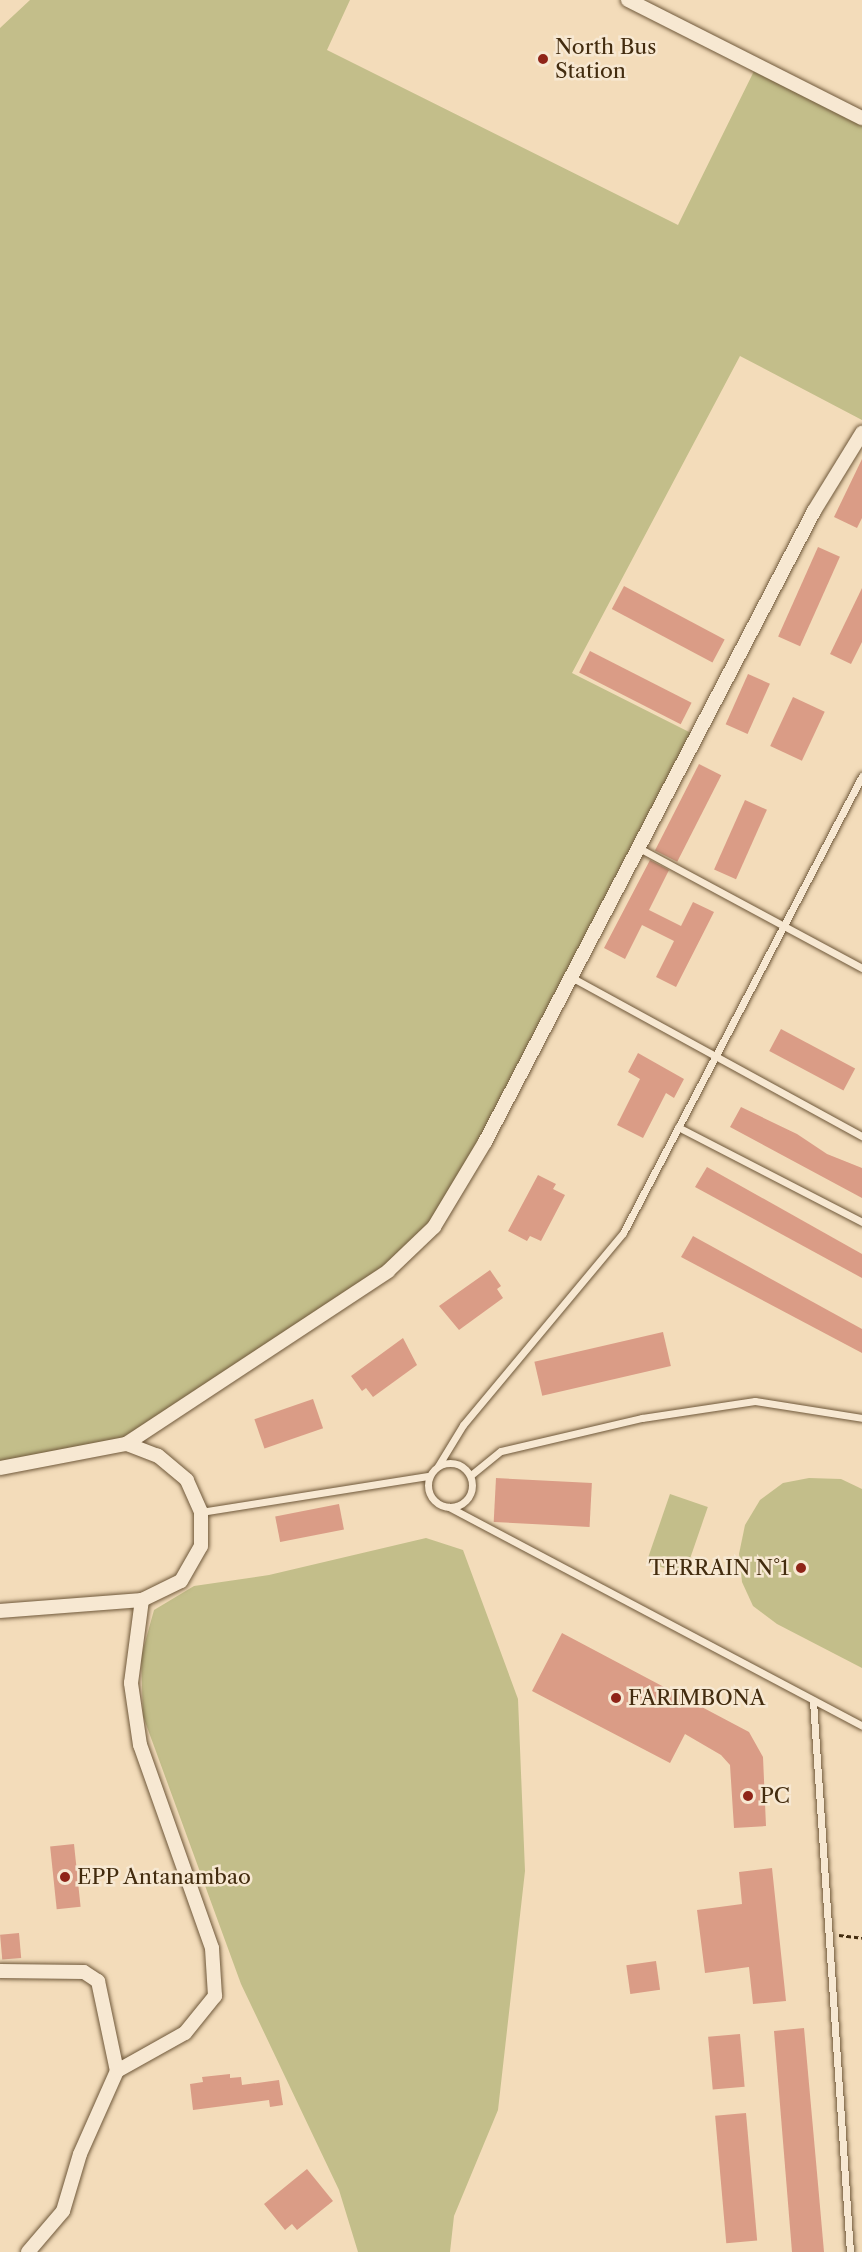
<!DOCTYPE html>
<html>
<head>
<meta charset="utf-8">
<style>
  body { margin:0 }
  #map { position:relative; width:862px; height:2252px; overflow:hidden; background:#f3dcba; font-family:"Libre Caslon Text",serif }
  div>[style] { position:absolute }
  [style*='--x'] { left:calc(var(--x)*1px); top:calc(var(--y)*1px); width:calc(var(--w)*1px); rotate:calc(var(--a)*1deg) }
  .green>* { inset:0; background:#c3be8a; transform-origin:0 0 }
  .building>* { inset:0; background:#da9c86; transform-origin:0 0 }
  .path>* { height:3px; margin-top:-1.5px; transform-origin:0; background:repeating-linear-gradient(90deg,#432c0f 0 4.5px,transparent 0 7.5px) }
  .roads { filter:drop-shadow(0 0 2px #6f583a) drop-shadow(0 0 2px #6f583a) }
  .service>* { height:7px; margin:-3.5px; padding:0 3.5px; transform-origin:3.5px; border-radius:3.5px; background:#f7e8d2 }
  .service>.ring { margin:-3.5px; padding:0; box-sizing:content-box; background:none; border:7px solid #f7e8d2; border-radius:50% }
  .minor>* { height:14px; margin:-7px; padding:0 7px; transform-origin:7px; border-radius:7px; background:#f7e8d2 }
  .dots>* { width:16px; height:16px; translate:-50% -50%; box-sizing:border-box; border:3px solid #f7e8d2; border-radius:50% }
  span { translate:-50% -50%; white-space:nowrap; text-align:center; line-height:1.15; -webkit-text-stroke:5px #f7e8d2; paint-order:stroke }
  .poi-label { font-size:21px; color:#432c0f }
  .left { translate:0 -50%; text-align:left }
  .right { translate:-100% -50%; text-align:right }
</style>
</head>
<body>
<div id="map">
  <div class="green">
    <i style="clip-path:polygon(30px 0,350px 0,327px 50px,678px 225px,757px 65px,862px 118px,862px 420px,740px 356px,572px 673px,697px 736px,434px 1227px,388px 1271px,126px 1444px,0 1468px,0 28px)"></i>
    <i style="clip-path:polygon(809px 1478px,841px 1479px,862px 1489px,862px 1668px,777px 1624px,753px 1606px,742px 1582px,739px 1554px,745px 1525px,760px 1500px,783px 1483px)"></i>
    <i style="left:670px;top:1494px;width:40px;height:72px;rotate:19deg"></i>
    <i style="clip-path:polygon(426px 1538px,463px 1550px,518px 1699px,525px 1871px,498px 2110px,454px 2216px,450px 2252px,358px 2252px,339px 2190px,241px 1984px,143px 1716px,141px 1657px,154px 1610px,194px 1586px,269px 1575px)"></i>
  </div>
  <div class="building">
    <i style="clip-path:polygon(862px 459px,862px 518px,857px 528px,834px 517px)"></i>
    <i style="left:818px;top:547px;width:24px;height:98px;rotate:24deg"></i>
    <i style="left:624px;top:586px;width:114px;height:26px;rotate:28deg"></i>
    <i style="clip-path:polygon(862px 588px,862px 642px,851px 664px,830px 654px)"></i>
    <i style="left:590px;top:651px;width:114px;height:24px;rotate:27deg"></i>
    <i style="left:748px;top:674px;width:24px;height:55px;rotate:24deg"></i>
    <i style="left:793px;top:697px;width:35px;height:54px;rotate:25deg"></i>
    <i style="left:699px;top:764px;width:25px;height:97px;rotate:27deg"></i>
    <i style="left:745px;top:800px;width:24px;height:76px;rotate:24deg"></i>
    <i style="clip-path:polygon(650px 860px,669px 870px,649px 910px,681px 926px,693px 902px,714px 912px,676px 987px,656px 977px,674px 941px,642px 925px,625px 959px,604px 948px)"></i>
    <i style="left:781px;top:1029px;width:84px;height:25px;rotate:28deg"></i>
    <i style="clip-path:polygon(638px 1053px,684px 1079px,674px 1098px,666px 1093px,643px 1138px,617px 1125px,640px 1079px,628px 1072px)"></i>
    <i style="clip-path:polygon(741px 1107px,797px 1134px,827px 1154px,862px 1168px,862px 1198px,730px 1127px)"></i>
    <i style="clip-path:polygon(707px 1167px,862px 1254px,862px 1278px,695px 1187px)"></i>
    <i style="clip-path:polygon(538px 1175px,556px 1184px,553px 1189px,565px 1195px,541px 1241px,530px 1236px,527px 1241px,508px 1231px)"></i>
    <i style="clip-path:polygon(693px 1236px,862px 1329px,862px 1353px,681px 1257px)"></i>
    <i style="clip-path:polygon(490px 1270px,501px 1286px,497px 1289px,503px 1298px,459px 1330px,439px 1306px)"></i>
    <i style="left:663px;top:1332px;width:35px;height:132px;rotate:77deg"></i>
    <i style="clip-path:polygon(403px 1338px,417px 1365px,373px 1397px,366px 1388px,362px 1391px,351px 1376px)"></i>
    <i style="left:313px;top:1399px;width:31px;height:62px;rotate:71deg"></i>
    <i style="left:496px;top:1478px;width:96px;height:44px;rotate:3deg"></i>
    <i style="left:339px;top:1504px;width:26px;height:65px;rotate:79deg"></i>
    <i style="clip-path:polygon(562px 1633px,749px 1732px,763px 1757px,766px 1826px,734px 1828px,730px 1765px,721px 1755px,685px 1734px,670px 1763px,532px 1691px)"></i>
    <i style="left:74px;top:1844px;width:63px;height:24px;rotate:84deg"></i>
    <i style="clip-path:polygon(772px 1868px,786px 2001px,753px 2004px,749px 1967px,705px 1973px,697px 1910px,742px 1904px,739px 1872px)"></i>
    <i style="left:19px;top:1933px;width:25px;height:19px;rotate:85deg"></i>
    <i style="left:656px;top:1961px;width:29px;height:30px;rotate:82deg"></i>
    <i style="clip-path:polygon(804px 2028px,818px 2184px,824px 2252px,792px 2252px,774px 2031px)"></i>
    <i style="left:740px;top:2034px;width:53px;height:32px;rotate:85deg"></i>
    <i style="clip-path:polygon(230px 2074px,230px 2078px,241px 2077px,242px 2085px,279px 2080px,283px 2105px,270px 2107px,269px 2100px,193px 2110px,190px 2084px,203px 2082px,202px 2077px)"></i>
    <i style="left:746px;top:2113px;width:128px;height:31px;rotate:85deg"></i>
    <i style="clip-path:polygon(307px 2169px,333px 2201px,297px 2230px,292px 2224px,285px 2230px,264px 2204px)"></i>
  </div>
  <div class="path">
    <i style="--x:839;--y:1935;--w:23;--a:7"></i>
  </div>
  <div class="roads">
    <div class="service">
      <i style="--x:639;--y:848;--w:253;--a:28.3"></i>
      <i style="--x:571;--y:977;--w:332;--a:28.7"></i>
      <i style="--x:678;--y:1127;--w:207;--a:27.3"></i>
      <i class="ring" style="left:428px;top:1463px;width:37px;height:37px"></i>
      <i style="--x:438;--y:1466;--w:48;--a:-58.6"></i>
      <i style="--x:463;--y:1425;--w:250;--a:-50.2"></i>
      <i style="--x:623;--y:1233;--w:516;--a:-62.39"></i>
      <i style="--x:471;--y:1475;--w:38;--a:-39"></i>
      <i style="--x:501;--y:1451;--w:145;--a:-13.2"></i>
      <i style="--x:642;--y:1418;--w:114;--a:-8.6"></i>
      <i style="--x:755;--y:1401;--w:108;--a:9"></i>
      <i style="--x:449;--y:1507;--w:467;--a:27.9"></i>
      <i style="--x:201;--y:1512;--w:231;--a:-9"></i>
      <i style="--x:813;--y:1701;--w:552;--a:86.16"></i>
    </div>
    <div class="minor">
      <i style="--x:628;--y:0;--w:262;--a:26.8"></i>
      <i style="--x:0;--y:1468;--w:128;--a:-10.8"></i>
      <i style="--x:126;--y:1444;--w:314;--a:-33.4"></i>
      <i style="--x:388;--y:1271;--w:64;--a:-43.7"></i>
      <i style="--x:434;--y:1227;--w:99;--a:-59"></i>
      <i style="--x:485;--y:1142;--w:712;--a:-62.46"></i>
      <i style="--x:814;--y:511;--w:92;--a:-58.4"></i>
      <i style="--x:0;--y:1611;--w:142;--a:-4.4"></i>
      <i style="--x:0;--y:1971;--w:84;--a:0.7"></i>
      <i style="--x:84;--y:1972;--w:17;--a:33"></i>
      <i style="--x:98;--y:1981;--w:92;--a:78.1"></i>
      <i style="--x:28;--y:2252;--w:54;--a:-49.5"></i>
      <i style="--x:63;--y:2211;--w:59;--a:-73.4"></i>
      <i style="--x:80;--y:2154;--w:91;--a:-66"></i>
      <i style="--x:117;--y:2071;--w:78;--a:-29.2"></i>
      <i style="--x:185;--y:2033;--w:48;--a:-51"></i>
      <i style="--x:215;--y:1996;--w:48;--a:-93.6"></i>
      <i style="--x:212;--y:1948;--w:215;--a:-109.5"></i>
      <i style="--x:140;--y:1745;--w:63;--a:-98.3"></i>
      <i style="--x:131;--y:1683;--w:84;--a:-82.5"></i>
      <i style="--x:142;--y:1600;--w:43;--a:-26"></i>
      <i style="--x:181;--y:1581;--w:40;--a:-60.3"></i>
      <i style="--x:201;--y:1546;--w:34;--a:-90"></i>
      <i style="--x:201;--y:1512;--w:35;--a:-114"></i>
      <i style="--x:187;--y:1480;--w:38;--a:-140"></i>
      <i style="--x:158;--y:1456;--w:34;--a:-159"></i>
    </div>
  </div>
  <div class="dots">
    <i style="left:543px;top:59px;background:#8f2418"></i>
    <i style="left:801px;top:1568px;background:#8f2418"></i>
    <i style="left:616px;top:1698px;background:#8f2418"></i>
    <i style="left:748px;top:1796px;background:#8f2418"></i>
    <i style="left:65px;top:1877px;background:#8f2418"></i>
  </div>
  <div class="poi-label">
    <span class="left" style="left:555px;top:59px">North Bus<br>Station</span>
    <span class="right" style="left:789px;top:1568px">TERRAIN N°1</span>
    <span class="left" style="left:628px;top:1698px">FARIMBONA</span>
    <span class="left" style="left:760px;top:1796px">PC</span>
    <span class="left" style="left:77px;top:1877px">EPP Antanambao</span>
  </div>
</div>
</body>
</html>
